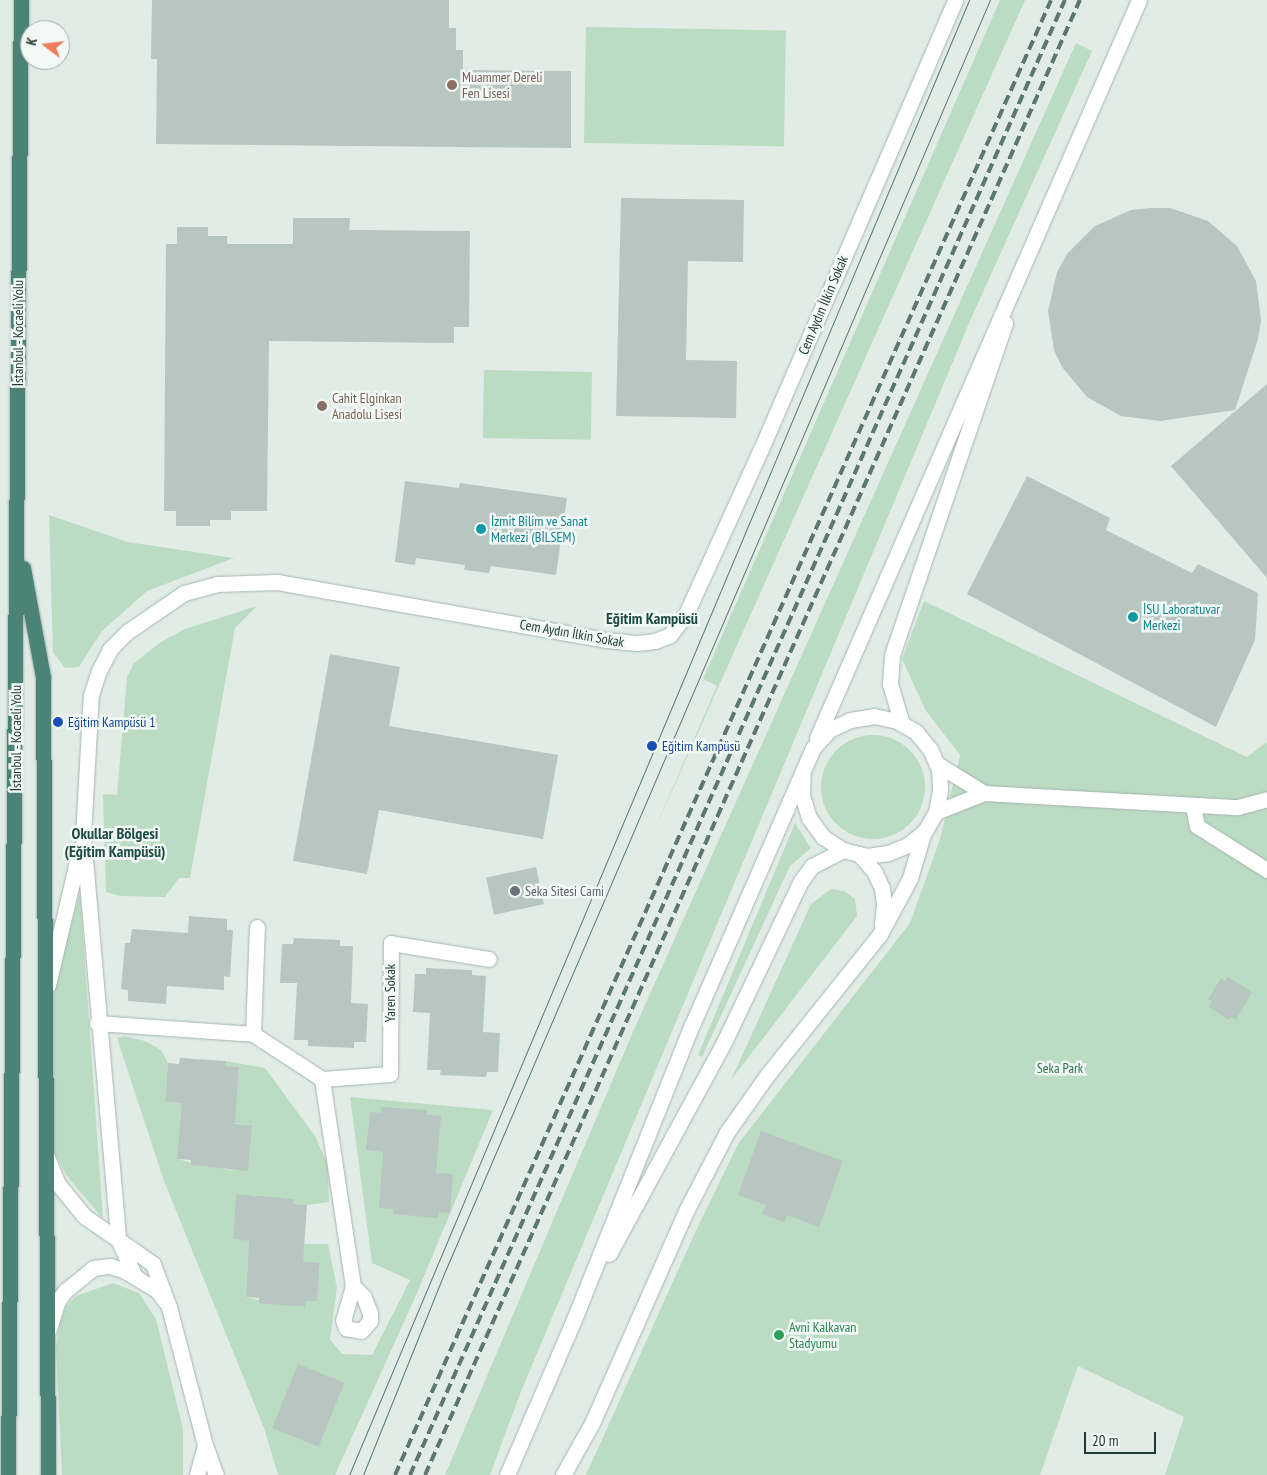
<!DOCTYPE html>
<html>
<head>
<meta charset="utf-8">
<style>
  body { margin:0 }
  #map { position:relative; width:1267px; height:1475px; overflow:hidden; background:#e1ece7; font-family:"PT Sans Narrow",sans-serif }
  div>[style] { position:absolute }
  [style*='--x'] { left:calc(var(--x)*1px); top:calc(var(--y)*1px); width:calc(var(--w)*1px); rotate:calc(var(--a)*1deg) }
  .green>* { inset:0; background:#bbdcc3; transform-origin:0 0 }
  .round { border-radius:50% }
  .building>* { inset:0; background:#b7c6c0; transform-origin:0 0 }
  .roads { filter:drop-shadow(0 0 1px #a4b4ae) drop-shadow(0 0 1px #a4b4ae) }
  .pedestrian>* { height:15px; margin:-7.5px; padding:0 7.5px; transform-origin:7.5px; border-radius:7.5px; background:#fff }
  .minor>* { height:15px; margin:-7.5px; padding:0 7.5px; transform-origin:7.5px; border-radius:7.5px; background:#fff }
  .secondary>* { height:15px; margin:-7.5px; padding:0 7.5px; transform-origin:7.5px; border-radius:7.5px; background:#fff }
  .trunk>* { height:15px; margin:-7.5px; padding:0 7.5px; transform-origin:7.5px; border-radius:7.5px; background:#4b8476 }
  .tram>* { height:1px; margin:-0.5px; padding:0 0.5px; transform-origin:0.5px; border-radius:0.5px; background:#5c7770 }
  .rail>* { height:4px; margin-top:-2px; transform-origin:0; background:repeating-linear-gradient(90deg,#5c7770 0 10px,transparent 0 15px) }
  .dots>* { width:14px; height:14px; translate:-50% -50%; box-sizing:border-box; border:2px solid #f2f8f5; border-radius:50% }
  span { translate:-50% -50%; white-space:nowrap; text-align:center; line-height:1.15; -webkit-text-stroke:5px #f2f8f5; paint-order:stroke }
  .education-label { font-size:14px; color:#785e54 }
  .left { translate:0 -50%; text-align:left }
  .street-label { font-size:14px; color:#223c34 }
  .culture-label { font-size:14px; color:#0d838f }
  .transit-label { font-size:14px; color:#164399 }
  .worship-label { font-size:14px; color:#5b616d }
  .park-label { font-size:14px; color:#2d7246 }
  .leisure-label { font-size:14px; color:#27864d }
  .quarter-label { font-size:16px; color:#1e4d41; font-weight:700 }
  .north { position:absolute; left:20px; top:20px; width:50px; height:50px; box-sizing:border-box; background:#f2f8f5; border:1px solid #9fada8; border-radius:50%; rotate:285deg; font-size:14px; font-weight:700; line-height:20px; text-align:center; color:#223c34 }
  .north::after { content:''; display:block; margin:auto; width:18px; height:22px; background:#ef7d5c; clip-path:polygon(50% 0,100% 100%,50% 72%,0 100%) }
  .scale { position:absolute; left:1084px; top:1432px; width:72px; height:22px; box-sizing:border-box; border:2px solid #223c34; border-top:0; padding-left:6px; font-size:15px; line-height:18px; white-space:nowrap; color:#223c34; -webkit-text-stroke:4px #f2f8f5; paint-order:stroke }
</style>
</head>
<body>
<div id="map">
  <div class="green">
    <i style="clip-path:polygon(1000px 0,1025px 0,647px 847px,717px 686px,703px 679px)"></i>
    <i style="left:586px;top:27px;width:200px;height:116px;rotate:1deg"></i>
    <i style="clip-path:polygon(1076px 43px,1092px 51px,970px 321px,520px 1394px,490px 1475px,445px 1475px,632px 1034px)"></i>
    <i style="left:484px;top:370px;width:108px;height:68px;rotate:1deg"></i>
    <i style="clip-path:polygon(49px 515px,128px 542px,234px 558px,147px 591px,102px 631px,79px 667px,65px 668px,53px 652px)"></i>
    <i style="clip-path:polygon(924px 601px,1247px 757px,1267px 742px,1267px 1475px,1165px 1475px,1184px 1417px,1078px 1366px,1040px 1475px,586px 1475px,693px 1237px,738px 1144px,910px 923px,940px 839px,960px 755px,926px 711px,902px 659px)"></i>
    <i style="clip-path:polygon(257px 606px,235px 628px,190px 878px,179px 878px,165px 897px,121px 896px,106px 892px,103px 794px,117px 795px,127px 677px,134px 663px,161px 642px,185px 629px)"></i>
    <i class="round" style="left:821px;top:735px;width:104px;height:104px"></i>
    <i style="clip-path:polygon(795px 823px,811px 848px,790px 866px,702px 1057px,698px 1055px)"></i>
    <i style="clip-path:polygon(831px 889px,844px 891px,855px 899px,857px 916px,731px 1080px,811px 904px)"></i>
    <i style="clip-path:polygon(80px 892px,103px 1219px,67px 1176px,51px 1147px,50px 1005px)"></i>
    <i style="clip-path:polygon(124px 1036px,145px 1041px,161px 1050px,168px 1063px,165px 1102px,187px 1103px,181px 1120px,178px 1159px,205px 1167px,224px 1163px,224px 1169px,236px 1170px,252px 1125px,230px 1123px,236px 1107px,239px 1067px,225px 1066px,226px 1061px,265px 1068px,315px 1136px,328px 1165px,329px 1202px,307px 1205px,293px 1204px,293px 1199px,280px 1198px,260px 1202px,261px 1196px,248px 1195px,247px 1202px,236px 1201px,233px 1239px,254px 1241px,248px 1258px,246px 1297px,273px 1304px,292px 1301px,292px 1306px,305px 1307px,306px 1301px,317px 1301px,320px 1263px,298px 1261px,299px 1244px,328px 1244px,337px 1288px,330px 1339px,342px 1354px,372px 1355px,410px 1280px,372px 1263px,350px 1097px,493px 1110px,417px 1293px,335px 1475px,278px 1475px,264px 1428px,164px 1181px,117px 1038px)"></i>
    <i style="clip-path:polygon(113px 1283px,139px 1293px,156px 1319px,183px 1429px,183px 1475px,62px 1475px,56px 1348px,60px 1323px,66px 1306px,76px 1296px)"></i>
  </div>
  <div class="building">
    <i style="clip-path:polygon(152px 0,449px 0,449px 28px,456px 28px,456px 50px,463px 50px,463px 70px,571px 71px,571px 148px,156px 144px,157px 59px,151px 59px)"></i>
    <i style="clip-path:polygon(621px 198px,744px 200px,743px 262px,688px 261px,686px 360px,737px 361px,736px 418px,616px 416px)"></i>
    <i style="clip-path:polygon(1151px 208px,1170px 208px,1208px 221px,1237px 246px,1256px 281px,1261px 320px,1258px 339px,1235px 410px,1160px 421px,1121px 416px,1087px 397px,1062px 367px,1054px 350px,1048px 311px,1057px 272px,1067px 254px,1095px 226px,1131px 210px)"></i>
    <i style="clip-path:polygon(293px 218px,350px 218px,349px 230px,470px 231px,469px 327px,454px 327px,454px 343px,269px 341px,267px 511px,231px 511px,231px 520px,210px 520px,210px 526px,176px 526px,176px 511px,164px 511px,166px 244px,177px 244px,177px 227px,208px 227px,208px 236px,227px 236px,227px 244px,293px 244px)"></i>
    <i style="clip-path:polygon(1267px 384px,1267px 578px,1171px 466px)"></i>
    <i style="clip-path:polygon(1027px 476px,1110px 518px,1106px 530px,1192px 573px,1198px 564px,1258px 593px,1255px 640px,1216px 727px,967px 594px)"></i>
    <i style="clip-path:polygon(405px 481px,459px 488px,460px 483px,567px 498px,556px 575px,491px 566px,489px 573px,464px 570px,465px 565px,416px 558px,415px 565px,395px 562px)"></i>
    <i style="clip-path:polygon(330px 654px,400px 667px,389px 726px,558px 755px,543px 839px,379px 810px,367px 874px,293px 861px)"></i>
    <i style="left:536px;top:867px;width:38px;height:51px;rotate:78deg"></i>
    <i style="clip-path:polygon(189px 916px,227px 919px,227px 930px,233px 930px,230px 977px,224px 976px,224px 990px,167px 986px,166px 1004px,128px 1001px,128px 990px,121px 989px,125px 943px,130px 943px,132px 929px,188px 933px)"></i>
    <i style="clip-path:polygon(294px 938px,340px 940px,340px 946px,353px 946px,351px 1003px,368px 1004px,366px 1042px,354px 1042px,354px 1048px,308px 1046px,308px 1040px,294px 1040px,297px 983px,280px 983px,282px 944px,293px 944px)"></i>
    <i style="clip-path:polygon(426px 968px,472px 970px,472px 975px,486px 976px,483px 1032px,500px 1033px,498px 1072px,487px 1072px,486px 1077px,440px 1075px,441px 1070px,427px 1070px,430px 1013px,413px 1012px,415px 974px,426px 974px)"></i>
    <i style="clip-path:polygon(1228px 977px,1252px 992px,1236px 1020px,1231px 1017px,1229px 1020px,1209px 1007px,1212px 1002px,1208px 999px,1221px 978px,1225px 981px)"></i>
    <i style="clip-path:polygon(180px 1058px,226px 1061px,225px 1066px,239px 1067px,235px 1124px,252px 1125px,248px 1171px,191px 1165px,191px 1160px,177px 1159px,182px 1103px,165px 1102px,168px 1063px,179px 1064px)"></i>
    <i style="clip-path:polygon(381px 1107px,427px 1110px,427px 1115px,441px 1116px,436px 1173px,453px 1174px,450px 1213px,439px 1212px,438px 1218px,393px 1214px,393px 1209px,379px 1208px,383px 1152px,366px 1150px,370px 1112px,381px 1113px)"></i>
    <i style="clip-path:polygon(761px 1131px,843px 1161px,819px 1227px,787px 1215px,784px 1222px,762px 1214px,766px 1205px,738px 1195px)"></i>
    <i style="clip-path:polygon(236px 1194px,294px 1199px,293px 1204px,307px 1205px,303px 1261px,320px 1263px,317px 1301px,306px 1301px,305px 1307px,259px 1303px,259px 1298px,246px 1297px,249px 1241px,233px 1239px)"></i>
    <i style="left:298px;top:1364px;width:50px;height:69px;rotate:22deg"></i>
  </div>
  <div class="roads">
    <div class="pedestrian">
      <i style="--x:1193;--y:806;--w:20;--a:79"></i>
      <i style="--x:1197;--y:826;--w:83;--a:32.2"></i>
    </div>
    <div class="minor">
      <i style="--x:937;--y:764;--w:55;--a:31.7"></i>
      <i style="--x:936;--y:812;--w:52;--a:-21.6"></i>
      <i style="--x:984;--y:793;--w:254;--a:3.2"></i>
      <i style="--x:1238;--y:807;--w:30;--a:-15"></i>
      <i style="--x:83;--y:836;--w:141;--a:-86.8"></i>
      <i style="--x:91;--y:695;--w:25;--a:-72"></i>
      <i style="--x:99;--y:671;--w:25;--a:-63"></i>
      <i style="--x:110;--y:649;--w:24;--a:-45"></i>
      <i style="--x:127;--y:632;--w:69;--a:-34.4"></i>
      <i style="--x:184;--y:593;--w:34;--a:-15"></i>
      <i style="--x:217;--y:584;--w:60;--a:-1.9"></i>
      <i style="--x:277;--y:582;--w:335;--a:10"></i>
      <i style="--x:607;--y:640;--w:30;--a:6"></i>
      <i style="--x:637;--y:643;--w:18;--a:-6"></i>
      <i style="--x:655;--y:641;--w:16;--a:-22"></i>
      <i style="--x:670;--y:635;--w:26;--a:-53"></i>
      <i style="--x:686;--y:614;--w:181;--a:-65.6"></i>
      <i style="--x:761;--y:449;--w:489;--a:-66.6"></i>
      <i style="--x:97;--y:1023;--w:156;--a:4"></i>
      <i style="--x:253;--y:1034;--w:82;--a:33.1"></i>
      <i style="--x:322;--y:1079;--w:68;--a:-4.2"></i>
      <i style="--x:390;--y:1074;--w:131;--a:-89.6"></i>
      <i style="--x:391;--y:943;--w:99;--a:9.3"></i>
      <i style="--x:253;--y:1034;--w:107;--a:-87.9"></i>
      <i style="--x:322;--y:1079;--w:209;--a:81.5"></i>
      <i style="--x:353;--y:1286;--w:35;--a:106"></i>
      <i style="--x:343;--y:1320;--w:9;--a:69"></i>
      <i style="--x:346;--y:1328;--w:15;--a:11"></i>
      <i style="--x:361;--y:1331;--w:13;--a:-48"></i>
      <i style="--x:370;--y:1321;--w:8;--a:-90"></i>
      <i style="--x:370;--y:1313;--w:17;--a:-111"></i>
      <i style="--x:364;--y:1297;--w:16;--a:-135"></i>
    </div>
    <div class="secondary">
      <i style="--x:902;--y:724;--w:42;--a:-106.7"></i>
      <i style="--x:890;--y:684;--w:29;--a:-86"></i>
      <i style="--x:892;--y:655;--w:351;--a:-71.2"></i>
      <i style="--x:817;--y:738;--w:805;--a:-66.43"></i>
      <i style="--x:83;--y:836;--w:405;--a:85"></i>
      <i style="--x:118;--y:1239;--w:42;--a:65.9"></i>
      <i style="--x:859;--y:854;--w:23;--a:49"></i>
      <i style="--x:874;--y:871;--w:19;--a:65"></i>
      <i style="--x:882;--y:888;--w:17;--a:83"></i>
      <i style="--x:884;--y:905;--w:20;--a:96"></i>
      <i style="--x:48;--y:985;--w:140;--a:-76.8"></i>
      <i style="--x:47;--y:1157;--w:29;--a:68"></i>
      <i style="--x:58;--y:1184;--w:41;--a:50.9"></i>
      <i style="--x:84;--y:1216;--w:84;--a:34.8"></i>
      <i style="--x:153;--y:1264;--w:46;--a:69.6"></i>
      <i style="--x:169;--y:1307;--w:143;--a:75.4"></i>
      <i style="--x:205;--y:1445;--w:32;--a:70"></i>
      <i style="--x:609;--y:1254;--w:243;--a:-61.5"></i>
      <i style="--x:725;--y:1040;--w:176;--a:-64.5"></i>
      <i style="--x:801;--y:881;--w:19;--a:-54"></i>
      <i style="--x:812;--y:866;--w:35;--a:-27"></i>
      <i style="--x:49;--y:1329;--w:28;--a:-73"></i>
      <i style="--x:57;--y:1302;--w:14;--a:-54"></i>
      <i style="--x:65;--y:1291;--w:36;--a:-39"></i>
      <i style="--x:93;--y:1268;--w:17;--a:-7"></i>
      <i style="--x:110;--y:1266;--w:16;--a:18"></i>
      <i style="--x:125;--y:1271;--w:37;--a:31"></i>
      <i style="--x:157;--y:1290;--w:14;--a:54"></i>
      <i style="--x:197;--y:1475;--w:31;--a:-75"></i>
      <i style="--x:507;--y:1475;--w:172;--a:-66.7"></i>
      <i style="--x:575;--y:1317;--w:315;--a:-68.2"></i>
      <i style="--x:692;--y:1025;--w:302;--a:-66.4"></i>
      <i style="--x:813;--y:748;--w:24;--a:-48"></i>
      <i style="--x:829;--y:730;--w:23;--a:-25"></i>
      <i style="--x:850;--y:720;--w:24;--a:-9"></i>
      <i style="--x:874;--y:716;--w:24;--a:12"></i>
      <i style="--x:897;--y:721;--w:22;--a:30"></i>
      <i style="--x:916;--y:732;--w:22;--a:51"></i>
      <i style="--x:930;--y:749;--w:22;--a:66"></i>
      <i style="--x:939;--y:769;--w:21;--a:87"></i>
      <i style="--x:940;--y:790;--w:22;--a:100"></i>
      <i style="--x:936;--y:812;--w:22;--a:120"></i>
      <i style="--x:925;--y:831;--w:22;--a:141"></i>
      <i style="--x:908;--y:845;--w:22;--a:158"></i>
      <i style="--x:888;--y:853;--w:21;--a:172"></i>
      <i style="--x:867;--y:856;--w:25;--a:-166"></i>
      <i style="--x:843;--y:850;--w:24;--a:-147"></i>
      <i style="--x:823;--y:837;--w:24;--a:-126"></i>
      <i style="--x:809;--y:818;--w:24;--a:-107"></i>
      <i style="--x:802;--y:795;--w:24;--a:-88"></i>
      <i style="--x:563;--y:1475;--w:62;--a:-60.9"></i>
      <i style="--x:593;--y:1421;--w:232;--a:-66.1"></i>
      <i style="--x:687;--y:1209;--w:87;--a:-62.5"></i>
      <i style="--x:727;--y:1132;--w:71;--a:-54.7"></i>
      <i style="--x:768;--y:1074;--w:179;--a:-51.3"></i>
      <i style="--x:880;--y:934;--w:64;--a:-61.8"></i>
      <i style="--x:910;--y:878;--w:49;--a:-73.4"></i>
    </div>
    <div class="trunk">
      <i style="--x:23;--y:568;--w:111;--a:79.6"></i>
      <i style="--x:43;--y:677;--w:798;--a:89.64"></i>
      <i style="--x:8;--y:1475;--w:1475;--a:-89.5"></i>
    </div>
  </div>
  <div class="tram">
    <i style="--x:349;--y:1475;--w:1600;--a:-67.2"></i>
    <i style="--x:363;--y:1475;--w:222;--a:-68.1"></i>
    <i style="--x:446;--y:1269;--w:1381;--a:-66.8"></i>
  </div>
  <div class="rail">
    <i style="--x:395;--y:1475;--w:1614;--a:-66.02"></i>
    <i style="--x:410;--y:1475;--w:1614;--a:-66.06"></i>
    <i style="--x:425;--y:1475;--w:1614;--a:-66.06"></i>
  </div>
  <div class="dots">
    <i style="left:452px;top:85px;background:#8d6e63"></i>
    <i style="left:322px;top:406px;background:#8d6e63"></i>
    <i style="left:481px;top:529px;background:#0f9aa8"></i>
    <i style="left:1133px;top:617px;background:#0f9aa8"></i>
    <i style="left:58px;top:722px;background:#1a4fb4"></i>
    <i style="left:652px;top:746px;background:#1a4fb4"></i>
    <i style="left:515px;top:891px;background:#6b7280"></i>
    <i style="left:779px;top:1335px;background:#2e9e5b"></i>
  </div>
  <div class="education-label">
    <span class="left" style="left:462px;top:85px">Muammer Dereli<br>Fen Lisesi</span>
    <span class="left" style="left:332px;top:406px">Cahit Elginkan<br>Anadolu Lisesi</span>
  </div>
  <div class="street-label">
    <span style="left:823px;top:305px;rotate:-67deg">Cem Aydın İlkin Sokak</span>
    <span style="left:18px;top:333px;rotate:-90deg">İstanbul - Kocaeli Yolu</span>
    <span style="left:572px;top:633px;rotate:10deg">Cem Aydın İlkin Sokak</span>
    <span style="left:16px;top:738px;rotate:-90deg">İstanbul - Kocaeli Yolu</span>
    <span style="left:390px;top:993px;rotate:-90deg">Yaren Sokak</span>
  </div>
  <div class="culture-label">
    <span class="left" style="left:491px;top:529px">İzmit Bilim ve Sanat<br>Merkezi (BİLSEM)</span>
    <span class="left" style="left:1143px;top:617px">İSU Laboratuvar<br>Merkezi</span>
  </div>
  <div class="transit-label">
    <span class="left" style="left:68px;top:722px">Eğitim Kampüsü 1</span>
    <span class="left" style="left:662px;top:746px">Eğitim Kampüsü</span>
  </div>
  <div class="worship-label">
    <span class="left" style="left:525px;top:891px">Seka Sitesi Cami</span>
  </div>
  <div class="park-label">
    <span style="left:1060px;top:1068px">Seka Park</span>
  </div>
  <div class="leisure-label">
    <span class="left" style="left:789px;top:1335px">Avni Kalkavan<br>Stadyumu</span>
  </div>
  <div class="quarter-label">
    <span style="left:652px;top:618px">Eğitim Kampüsü</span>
    <span style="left:115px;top:842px">Okullar Bölgesi<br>(Eğitim Kampüsü)</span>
  </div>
  <div class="north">K</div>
  <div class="scale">20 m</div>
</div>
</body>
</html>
